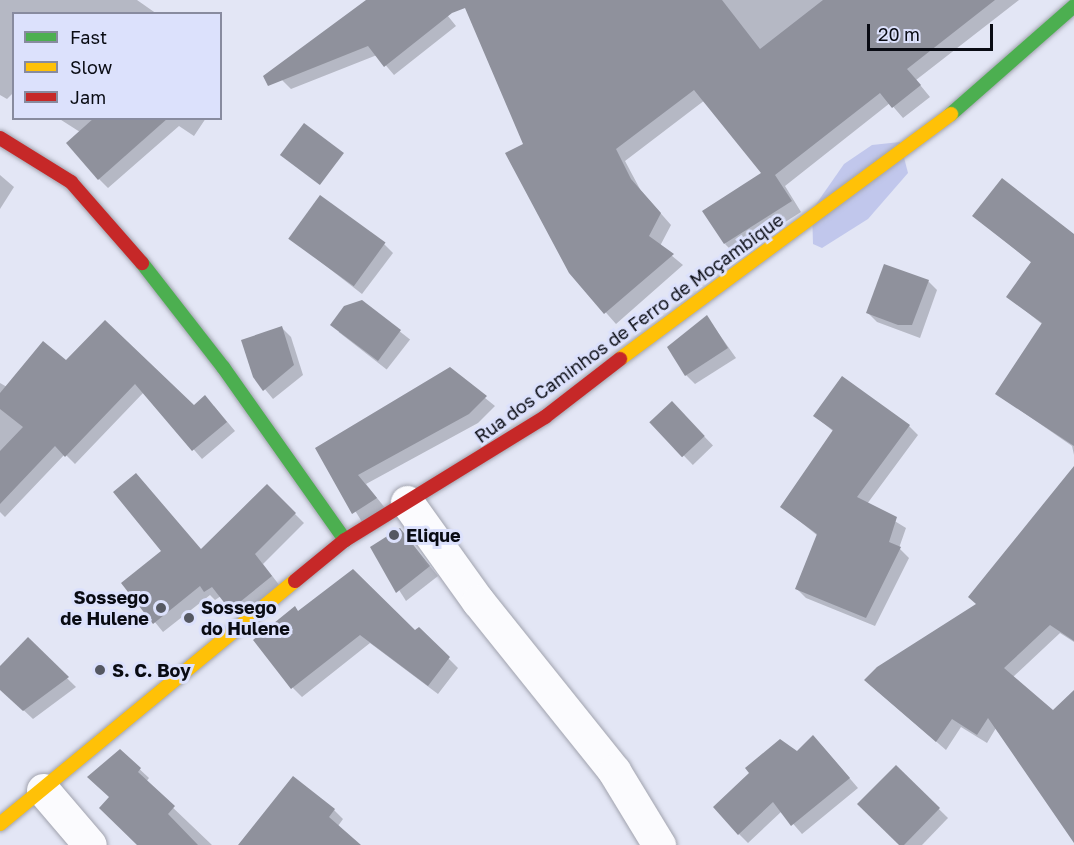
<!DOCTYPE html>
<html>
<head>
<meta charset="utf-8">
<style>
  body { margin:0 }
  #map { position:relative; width:1074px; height:845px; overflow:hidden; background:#e3e6f5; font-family:"Golos Text",sans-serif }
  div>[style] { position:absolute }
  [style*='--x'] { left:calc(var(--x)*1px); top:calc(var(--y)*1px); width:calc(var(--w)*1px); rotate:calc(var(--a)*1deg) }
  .green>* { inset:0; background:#c1c7ec }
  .shadow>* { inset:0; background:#0003; transform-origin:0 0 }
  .building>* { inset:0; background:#8f919c; transform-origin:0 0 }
  .roads { filter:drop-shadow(0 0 2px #a0a2ad) drop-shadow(0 0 2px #a0a2ad) }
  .street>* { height:33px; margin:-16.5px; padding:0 16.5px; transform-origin:16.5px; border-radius:16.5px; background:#fbfbfe }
  .fast>* { height:14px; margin:-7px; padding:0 7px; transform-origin:7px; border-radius:7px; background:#4caf50 }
  .slow>* { height:14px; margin:-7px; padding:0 7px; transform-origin:7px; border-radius:7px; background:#ffc107 }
  .jam>* { height:14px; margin:-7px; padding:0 7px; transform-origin:7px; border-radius:7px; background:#c62828 }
  .dots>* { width:16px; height:16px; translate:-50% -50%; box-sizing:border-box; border:3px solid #dce1fc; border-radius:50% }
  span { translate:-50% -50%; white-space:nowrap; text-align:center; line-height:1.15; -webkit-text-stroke:6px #dce1fc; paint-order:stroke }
  .street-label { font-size:18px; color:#090b13 }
  .poi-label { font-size:18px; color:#090b13; font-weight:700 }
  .left { translate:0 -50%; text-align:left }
  .right { translate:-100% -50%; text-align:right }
  .legend { position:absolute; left:12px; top:12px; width:210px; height:108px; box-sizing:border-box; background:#dce1fc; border:2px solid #888b9f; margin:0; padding:8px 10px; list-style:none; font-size:18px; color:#090b13 }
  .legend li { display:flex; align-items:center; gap:12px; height:30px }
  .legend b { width:30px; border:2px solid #888b9f }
  .scale { position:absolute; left:867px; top:24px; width:126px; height:27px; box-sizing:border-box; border:3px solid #090b13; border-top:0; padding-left:8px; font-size:18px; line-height:21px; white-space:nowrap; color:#090b13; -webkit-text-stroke:4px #dce1fc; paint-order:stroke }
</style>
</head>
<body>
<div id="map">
  <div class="green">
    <i style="clip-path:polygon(900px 142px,908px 173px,868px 219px,822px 248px,813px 244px,812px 210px,844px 164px,872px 145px)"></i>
  </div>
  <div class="shadow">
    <i style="clip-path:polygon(0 0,137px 0,157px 14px,14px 14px,14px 92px,7px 99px,0 95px)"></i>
    <i style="clip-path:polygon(371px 0,435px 0,456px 26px,394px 75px,377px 55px,291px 89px,282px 80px)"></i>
    <i style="clip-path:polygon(463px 0,1019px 0,916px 80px,930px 97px,903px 118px,890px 103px,785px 186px,801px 212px,735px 254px,725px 244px,763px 174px,705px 100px,625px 161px,641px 191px,671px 225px,660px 246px,683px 265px,616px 324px,570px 272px,525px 144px)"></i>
    <i style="clip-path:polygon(58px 118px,206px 118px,194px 136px,179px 126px,108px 188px,99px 179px,80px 132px)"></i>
    <i style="clip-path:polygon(0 175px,14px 187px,0 209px)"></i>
    <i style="clip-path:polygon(974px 216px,1074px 242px,1074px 455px,1072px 446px,997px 394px,1042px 324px,1008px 297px,1032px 263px)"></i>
    <i style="clip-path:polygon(290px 238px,384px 244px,393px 253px,362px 294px)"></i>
    <i style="clip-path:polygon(928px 281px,937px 290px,920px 338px,877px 322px,868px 313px)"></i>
    <i style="left:362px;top:302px;width:61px;height:38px;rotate:38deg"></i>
    <i style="clip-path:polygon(707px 317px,736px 358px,695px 384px,686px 375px)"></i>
    <i style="clip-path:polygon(105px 322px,194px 407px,214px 406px,235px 431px,202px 459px,144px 392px,75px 464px,65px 454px,5px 517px,0 512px,0 383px,7px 387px,66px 363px)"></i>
    <i style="clip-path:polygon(282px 328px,291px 337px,303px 375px,273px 399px,255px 377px)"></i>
    <i style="clip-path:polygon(449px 369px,495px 406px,478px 423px,366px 484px,385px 508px,362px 522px,317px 448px)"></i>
    <i style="left:672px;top:403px;width:59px;height:28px;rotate:46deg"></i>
    <i style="clip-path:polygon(815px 416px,909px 426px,918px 435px,867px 504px,906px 528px,899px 548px,909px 558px,875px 626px,806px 598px,797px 589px,818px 536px,782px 507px,834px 432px)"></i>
    <i style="clip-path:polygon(1074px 469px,1074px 642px,1060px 633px,1013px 677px,1053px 712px,1074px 692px,1074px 817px,996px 728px,987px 743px,961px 727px,946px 750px,875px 689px,978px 605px)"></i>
    <i style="clip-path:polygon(267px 486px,304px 523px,263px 564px,280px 586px,240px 618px,221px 596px,215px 600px,210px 595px,163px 632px,123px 583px,201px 551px)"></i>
    <i style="clip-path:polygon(400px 530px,438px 576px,406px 601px,372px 547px)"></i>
    <i style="clip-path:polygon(299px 612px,415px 632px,419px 629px,458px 668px,438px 694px,370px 643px,302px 697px,293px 688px)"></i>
    <i style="clip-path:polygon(28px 640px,76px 687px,33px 719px,0 688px,0 668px)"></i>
    <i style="clip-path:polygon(822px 746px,858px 788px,802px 834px,782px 811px,748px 843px,739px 834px,751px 773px)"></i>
    <i style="clip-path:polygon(120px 751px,149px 778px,146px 782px,212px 845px,139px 845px,110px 797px)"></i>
    <i style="clip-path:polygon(896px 767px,948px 818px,922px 845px,901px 845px)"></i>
    <i style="clip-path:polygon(334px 810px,343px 819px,338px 826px,350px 845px,282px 845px)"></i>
  </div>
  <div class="building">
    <i style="clip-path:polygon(366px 0,722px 0,760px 49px,823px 0,995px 0,907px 69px,921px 85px,892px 108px,880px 93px,775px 175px,792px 201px,724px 244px,702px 211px,761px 173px,694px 90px,616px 149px,631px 179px,661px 213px,649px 236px,674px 254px,604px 314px,569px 273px,505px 153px,523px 144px,465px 8px,452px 13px,384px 67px,368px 46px,268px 86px,263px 76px)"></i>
    <i style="clip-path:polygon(94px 118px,168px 118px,98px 180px,66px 143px)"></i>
    <i style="left:304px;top:123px;width:50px;height:40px;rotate:37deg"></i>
    <i style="clip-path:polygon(1002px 178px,1074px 234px,1074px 446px,995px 394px,1042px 323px,1006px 297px,1031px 262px,972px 216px)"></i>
    <i style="left:320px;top:195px;width:81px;height:54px;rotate:36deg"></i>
    <i style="clip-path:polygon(884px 264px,929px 280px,912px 325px,898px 325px,866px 313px)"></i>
    <i style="clip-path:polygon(362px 300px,401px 330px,378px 361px,330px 325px,344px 306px)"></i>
    <i style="clip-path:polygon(707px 315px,728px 348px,685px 376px,667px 347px)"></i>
    <i style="clip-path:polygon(105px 320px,194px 405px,205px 395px,227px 422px,192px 451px,135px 384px,65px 457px,55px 446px,0 504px,0 451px,23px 427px,0 409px,0 393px,43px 341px,66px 360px)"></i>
    <i style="clip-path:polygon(282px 326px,294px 365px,263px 391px,253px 377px,241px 340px)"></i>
    <i style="clip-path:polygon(450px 367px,487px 396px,469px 414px,358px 475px,377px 498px,352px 514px,315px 448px)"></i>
    <i style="clip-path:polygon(842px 376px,910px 425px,857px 497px,897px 517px,889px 542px,901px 547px,866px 618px,795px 589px,817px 534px,780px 507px,833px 430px,813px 416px)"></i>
    <i style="left:672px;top:401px;width:48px;height:31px;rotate:47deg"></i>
    <i style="clip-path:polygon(1074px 466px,1074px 641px,1050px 625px,1004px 668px,1053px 710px,1074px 690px,1074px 843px,988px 718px,977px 735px,952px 719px,936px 742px,864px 680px,877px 667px,976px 604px,968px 597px)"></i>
    <i style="clip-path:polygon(136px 473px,201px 549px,267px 484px,296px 513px,255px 554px,272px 576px,230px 610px,212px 587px,204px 592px,200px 586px,153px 624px,121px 583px,161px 551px,113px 492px)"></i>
    <i style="clip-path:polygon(400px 528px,430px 566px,396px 593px,370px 547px)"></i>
    <i style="clip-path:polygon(353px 569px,415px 630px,419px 627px,450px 657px,428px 686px,360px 635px,291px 689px,253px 640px,295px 606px,298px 611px)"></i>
    <i style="clip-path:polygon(28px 637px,69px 677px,23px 711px,0 690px,0 666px)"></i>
    <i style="clip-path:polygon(813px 735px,850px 778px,791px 826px,773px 802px,738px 835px,713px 807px,749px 773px,745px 768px,780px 739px,797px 751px)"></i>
    <i style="clip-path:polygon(120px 749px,141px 768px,138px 772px,175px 806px,168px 814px,198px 845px,137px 845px,99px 808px,109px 797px,87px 777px)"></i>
    <i style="clip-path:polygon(896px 765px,940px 808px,904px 845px,899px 845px,857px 804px)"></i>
    <i style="clip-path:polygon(293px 776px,335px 809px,329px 817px,361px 845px,238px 845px)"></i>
  </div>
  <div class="roads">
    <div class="street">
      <i style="--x:407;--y:502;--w:122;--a:54.4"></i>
      <i style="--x:478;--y:601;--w:218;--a:51.3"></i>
      <i style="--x:614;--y:771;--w:87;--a:58.7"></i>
      <i style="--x:43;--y:790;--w:72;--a:49.5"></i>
    </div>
    <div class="fast">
      <i style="--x:951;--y:114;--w:164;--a:-41.3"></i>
      <i style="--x:142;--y:263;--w:132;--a:52.1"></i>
      <i style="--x:223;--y:367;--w:212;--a:54.8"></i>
    </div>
    <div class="slow">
      <i style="--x:620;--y:359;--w:412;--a:-36.5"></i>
      <i style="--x:0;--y:824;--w:382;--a:-39.5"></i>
    </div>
    <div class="jam">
      <i style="--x:0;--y:138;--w:84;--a:31.8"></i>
      <i style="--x:71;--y:182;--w:108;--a:48.8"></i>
      <i style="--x:295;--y:581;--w:65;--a:-39.4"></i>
      <i style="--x:345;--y:540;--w:235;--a:-31.6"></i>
      <i style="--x:545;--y:417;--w:95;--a:-37.7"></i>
    </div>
  </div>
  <div class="dots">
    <i style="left:394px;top:535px;background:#555862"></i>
    <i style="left:161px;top:608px;background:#555862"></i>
    <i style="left:189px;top:618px;background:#555862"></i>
    <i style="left:100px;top:670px;background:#555862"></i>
  </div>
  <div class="street-label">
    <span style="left:629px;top:328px;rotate:-36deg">Rua dos Caminhos de Ferro de Moçambique</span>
  </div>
  <div class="poi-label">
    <span class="left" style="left:406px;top:535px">Elique</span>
    <span class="right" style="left:149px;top:608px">Sossego<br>de Hulene</span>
    <span class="left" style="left:201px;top:618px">Sossego<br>do Hulene</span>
    <span class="left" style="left:112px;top:670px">S. C. Boy</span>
  </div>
  <ul class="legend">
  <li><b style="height:8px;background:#4caf50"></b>Fast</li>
  <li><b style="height:8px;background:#ffc107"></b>Slow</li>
  <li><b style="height:8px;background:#c62828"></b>Jam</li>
  </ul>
  <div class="scale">20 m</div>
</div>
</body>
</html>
